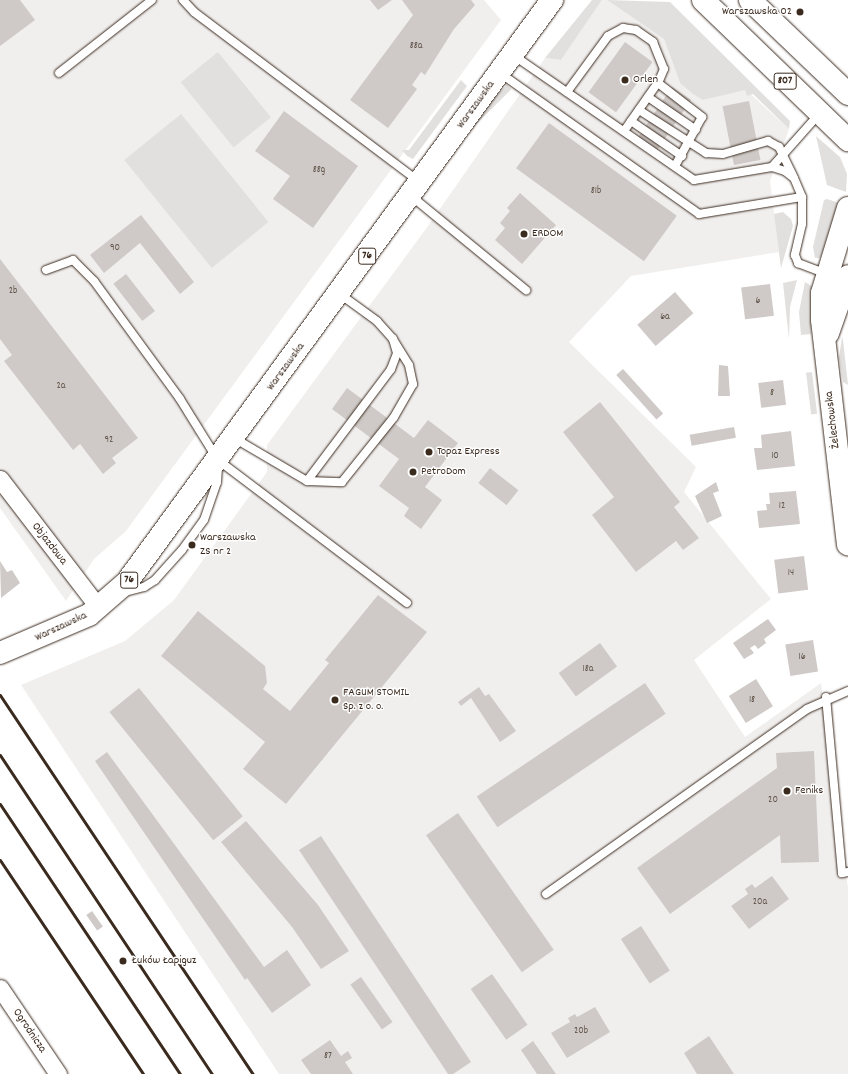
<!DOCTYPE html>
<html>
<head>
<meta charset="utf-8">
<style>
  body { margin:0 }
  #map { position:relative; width:848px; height:1074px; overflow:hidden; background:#fff; font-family:Dekko,sans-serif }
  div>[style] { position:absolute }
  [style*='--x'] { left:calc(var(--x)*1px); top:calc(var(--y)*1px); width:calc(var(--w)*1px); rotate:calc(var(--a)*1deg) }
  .built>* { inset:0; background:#f1efee }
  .green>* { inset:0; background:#e2e0de; transform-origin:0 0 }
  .building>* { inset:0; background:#cfcac7; transform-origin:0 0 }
  .roads { filter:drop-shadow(0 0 1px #3b2a1e) drop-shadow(0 0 1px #3b2a1e) }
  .lane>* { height:8px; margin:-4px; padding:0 4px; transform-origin:4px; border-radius:4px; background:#fff }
  .street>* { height:17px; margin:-8.5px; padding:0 8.5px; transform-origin:8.5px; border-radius:8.5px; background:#fff }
  .secondary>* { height:22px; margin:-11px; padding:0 11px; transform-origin:11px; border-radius:11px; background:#fff }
  .primary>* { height:22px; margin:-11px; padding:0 11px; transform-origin:11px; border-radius:11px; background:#fff }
  .rail>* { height:3px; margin:-1.5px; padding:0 1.5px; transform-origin:1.5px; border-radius:1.5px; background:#3b2a1e }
  .dots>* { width:11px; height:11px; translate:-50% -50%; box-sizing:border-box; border:2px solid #fff; border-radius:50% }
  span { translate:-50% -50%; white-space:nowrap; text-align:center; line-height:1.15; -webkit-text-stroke:3px #fff; paint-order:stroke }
  .number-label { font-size:10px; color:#605248 }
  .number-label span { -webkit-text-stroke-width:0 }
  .shield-label span { padding:1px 3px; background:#fff; border:1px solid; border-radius:3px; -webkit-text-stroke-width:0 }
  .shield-label { font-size:11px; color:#3b2a1e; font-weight:700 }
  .poi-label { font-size:12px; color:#3b2a1e }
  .right { translate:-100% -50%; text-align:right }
  .left { translate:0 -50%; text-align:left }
  .street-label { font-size:12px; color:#3b2a1e }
</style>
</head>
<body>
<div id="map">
  <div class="built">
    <i style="clip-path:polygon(0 0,484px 0,501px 20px,126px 531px,94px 559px,66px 601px,0 508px)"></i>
    <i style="clip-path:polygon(602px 0,607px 0,664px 39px,680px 83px,703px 100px,745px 89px,789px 129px,770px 181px,779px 252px,631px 276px,569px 342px,696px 467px,684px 492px,771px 599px,694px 660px,745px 737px,821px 683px,848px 888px,848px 1074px,279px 1074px,21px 685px,125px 641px,174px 600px,267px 472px,267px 445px,428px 226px,545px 58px,561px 60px)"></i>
  </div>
  <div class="green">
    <i style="clip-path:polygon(592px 0,602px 0,561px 60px,545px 58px)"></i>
    <i style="clip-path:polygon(607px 0,670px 2px,790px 121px,789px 129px,753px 94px,747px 96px,745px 90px,703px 100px,693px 94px,680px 83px,664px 39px)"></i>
    <i style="left:218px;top:52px;width:84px;height:48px;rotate:51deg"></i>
    <i style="clip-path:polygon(461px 80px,467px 86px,413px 159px,407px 156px,402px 150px,409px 150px)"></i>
    <i style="left:507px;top:85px;width:6px;height:133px;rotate:45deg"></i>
    <i style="left:181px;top:114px;width:139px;height:73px;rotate:51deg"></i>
    <i style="clip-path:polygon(816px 136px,840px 157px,847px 174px,846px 192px,827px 185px)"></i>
    <i style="clip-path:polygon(827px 199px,842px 204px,820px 258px,815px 258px,813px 247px,824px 200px)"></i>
    <i style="clip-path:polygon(783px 212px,791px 219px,793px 226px,781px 268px,774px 214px)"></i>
    <i style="clip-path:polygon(797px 280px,790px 307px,789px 339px,783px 283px)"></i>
    <i style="clip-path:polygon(805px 282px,815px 288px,811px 334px,801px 335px,799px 312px)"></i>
    <i style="clip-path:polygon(842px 337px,843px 340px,848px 385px,843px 382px,839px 358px)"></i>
    <i style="left:812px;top:372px;width:42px;height:6px;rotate:83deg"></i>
  </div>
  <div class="building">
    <i style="clip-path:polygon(0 0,20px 0,35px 20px,0 46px)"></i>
    <i style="clip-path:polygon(370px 0,392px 0,378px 10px)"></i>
    <i style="clip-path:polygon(402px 0,471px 0,475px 5px,454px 29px,425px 75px,421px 72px,412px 85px,417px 89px,388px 128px,350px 100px,413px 15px)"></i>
    <i style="left:625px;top:42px;width:34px;height:62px;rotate:36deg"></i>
    <i style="left:672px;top:87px;width:23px;height:67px;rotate:34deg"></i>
    <i style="left:749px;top:101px;width:60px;height:27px;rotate:79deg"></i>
    <i style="clip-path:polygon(284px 111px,358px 166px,313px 228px,273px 199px,290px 176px,255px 151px)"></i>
    <i style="left:549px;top:123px;width:158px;height:56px;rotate:36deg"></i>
    <i style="clip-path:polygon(520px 193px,556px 225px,522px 264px,495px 240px,505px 228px,500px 223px,510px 211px,507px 208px)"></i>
    <i style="clip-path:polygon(141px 215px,194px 282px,180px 294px,140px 243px,104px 273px,90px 255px)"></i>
    <i style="clip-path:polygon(0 259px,138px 438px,112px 458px,116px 463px,103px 474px,80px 444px,73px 450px,4px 361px,12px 355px,0 339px)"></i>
    <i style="left:126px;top:274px;width:47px;height:16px;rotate:52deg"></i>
    <i style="left:770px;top:284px;width:32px;height:29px;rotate:83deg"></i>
    <i style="left:675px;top:292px;width:28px;height:50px;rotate:49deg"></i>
    <i style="clip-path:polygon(719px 365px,728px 366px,730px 396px,718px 396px)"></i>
    <i style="left:623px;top:369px;width:60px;height:9px;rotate:48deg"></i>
    <i style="left:783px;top:380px;width:25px;height:25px;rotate:83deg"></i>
    <i style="clip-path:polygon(347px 388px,414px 438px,428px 420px,458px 443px,425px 487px,442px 500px,421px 529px,404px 516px,409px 508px,379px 486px,399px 459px,332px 409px)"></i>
    <i style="clip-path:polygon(600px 402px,680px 502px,674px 507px,699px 538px,683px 550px,676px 541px,636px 572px,592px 515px,614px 497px,563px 432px)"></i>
    <i style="left:734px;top:427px;width:11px;height:45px;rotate:80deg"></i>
    <i style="clip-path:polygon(791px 431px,795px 466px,757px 470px,754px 448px,762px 448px,761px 435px)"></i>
    <i style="left:490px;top:468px;width:36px;height:19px;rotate:38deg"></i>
    <i style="clip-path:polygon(716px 482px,719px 491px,713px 493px,722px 516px,707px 523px,695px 496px)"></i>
    <i style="clip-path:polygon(796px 491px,800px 524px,759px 528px,757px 511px,767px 510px,766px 504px,770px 504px,769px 493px)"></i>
    <i style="left:804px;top:556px;width:34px;height:30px;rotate:83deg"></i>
    <i style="clip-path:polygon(0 561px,7px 572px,12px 570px,20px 583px,1px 598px)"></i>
    <i style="clip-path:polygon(378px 595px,427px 632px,286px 804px,243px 769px,265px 742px,161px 656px,198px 611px,265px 666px,267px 683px,263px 689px,290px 711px,329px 663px,325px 660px)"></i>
    <i style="clip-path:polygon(768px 619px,776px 630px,764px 639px,766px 643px,758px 649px,755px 645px,750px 648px,754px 653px,744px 659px,733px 643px)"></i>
    <i style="left:813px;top:640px;width:32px;height:28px;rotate:81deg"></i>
    <i style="left:600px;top:643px;width:29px;height:51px;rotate:54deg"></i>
    <i style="left:756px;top:679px;width:32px;height:32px;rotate:58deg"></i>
    <i style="left:645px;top:683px;width:37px;height:203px;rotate:56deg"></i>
    <i style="clip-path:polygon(479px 687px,485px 696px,489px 694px,516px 731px,500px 742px,471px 698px,461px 706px,458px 702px)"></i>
    <i style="left:139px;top:688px;width:165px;height:38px;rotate:51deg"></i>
    <i style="clip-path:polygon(814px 751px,819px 862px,781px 863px,780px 835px,670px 914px,637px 868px,777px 768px,776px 753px)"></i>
    <i style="clip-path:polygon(107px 752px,264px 967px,287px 950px,311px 985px,272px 1013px,247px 978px,245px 980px,95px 761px)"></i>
    <i style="left:458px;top:813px;width:167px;height:39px;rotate:55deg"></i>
    <i style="clip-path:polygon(246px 821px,318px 905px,349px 951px,321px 969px,292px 927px,221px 842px)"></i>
    <i style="clip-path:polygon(321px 836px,471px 1062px,453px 1074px,448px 1074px,299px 850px)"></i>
    <i style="clip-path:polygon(772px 876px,789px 899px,749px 929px,731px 906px,748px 894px,745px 889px,752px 884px,755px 888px)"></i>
    <i style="left:92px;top:911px;width:19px;height:7px;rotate:55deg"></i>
    <i style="left:641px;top:926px;width:53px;height:24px;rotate:57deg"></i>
    <i style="left:492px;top:974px;width:62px;height:26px;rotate:55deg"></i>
    <i style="left:361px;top:977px;width:55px;height:13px;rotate:55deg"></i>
    <i style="clip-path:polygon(595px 1007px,610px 1032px,567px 1058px,551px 1033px,570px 1022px,568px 1018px,575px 1014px,577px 1017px)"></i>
    <i style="clip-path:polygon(709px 1036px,734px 1074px,697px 1074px,684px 1053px)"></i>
    <i style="clip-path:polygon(330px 1040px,341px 1056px,348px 1051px,352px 1058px,345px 1062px,353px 1074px,311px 1074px,301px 1060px)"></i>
    <i style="clip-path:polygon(533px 1041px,556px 1074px,537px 1074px,521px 1050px)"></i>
  </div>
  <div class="roads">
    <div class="lane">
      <i style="--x:183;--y:0;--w:16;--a:47"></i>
      <i style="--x:194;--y:12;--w:281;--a:37"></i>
      <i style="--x:513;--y:55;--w:220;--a:34.6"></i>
      <i style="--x:694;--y:180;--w:79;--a:-9.5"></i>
      <i style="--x:772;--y:167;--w:14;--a:17"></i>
      <i style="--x:785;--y:171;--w:11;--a:38"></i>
      <i style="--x:794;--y:178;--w:21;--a:67"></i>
      <i style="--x:802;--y:197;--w:27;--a:90"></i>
      <i style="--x:802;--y:224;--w:32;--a:103"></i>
      <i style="--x:795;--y:255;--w:9;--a:69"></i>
      <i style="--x:798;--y:263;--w:30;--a:21"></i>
      <i style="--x:59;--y:73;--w:118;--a:-38.1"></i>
      <i style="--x:500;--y:73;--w:244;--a:35.3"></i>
      <i style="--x:699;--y:214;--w:104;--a:-9.4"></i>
      <i style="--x:658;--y:83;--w:56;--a:37.7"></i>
      <i style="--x:702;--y:117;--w:56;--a:118.9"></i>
      <i style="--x:567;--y:92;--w:69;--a:-53.8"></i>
      <i style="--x:608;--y:36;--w:17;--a:-28"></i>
      <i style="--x:623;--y:28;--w:13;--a:9"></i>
      <i style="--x:636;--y:30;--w:21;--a:35"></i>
      <i style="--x:653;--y:42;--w:29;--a:68"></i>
      <i style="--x:664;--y:69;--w:13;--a:113"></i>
      <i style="--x:659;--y:81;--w:61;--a:125"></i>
      <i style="--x:648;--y:97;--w:58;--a:34.5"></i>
      <i style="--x:639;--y:110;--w:80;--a:32.7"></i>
      <i style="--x:706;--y:153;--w:17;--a:3"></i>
      <i style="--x:723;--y:154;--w:47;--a:-16.1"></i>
      <i style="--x:768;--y:141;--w:13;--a:29"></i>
      <i style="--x:779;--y:147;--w:32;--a:64"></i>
      <i style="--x:631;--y:121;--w:62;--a:34.5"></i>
      <i style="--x:772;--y:167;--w:71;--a:-48.4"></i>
      <i style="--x:411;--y:196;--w:149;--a:39.3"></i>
      <i style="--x:46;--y:270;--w:29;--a:-20"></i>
      <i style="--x:73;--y:260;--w:30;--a:45"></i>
      <i style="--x:94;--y:281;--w:146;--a:53.9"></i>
      <i style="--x:180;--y:399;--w:72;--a:58.1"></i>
      <i style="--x:218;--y:460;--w:237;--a:37.1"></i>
      <i style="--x:234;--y:438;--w:85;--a:30.5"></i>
      <i style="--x:307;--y:481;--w:35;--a:2"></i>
      <i style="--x:342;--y:482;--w:83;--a:-51.3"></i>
      <i style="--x:394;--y:417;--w:38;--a:-60"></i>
      <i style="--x:413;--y:384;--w:19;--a:-102"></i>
      <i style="--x:409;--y:365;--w:31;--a:-122"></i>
      <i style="--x:307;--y:481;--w:140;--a:-53.1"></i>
      <i style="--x:391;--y:369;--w:17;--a:-69"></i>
      <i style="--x:397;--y:353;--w:15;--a:-106"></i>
      <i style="--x:393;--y:339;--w:24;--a:-132"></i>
      <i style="--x:377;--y:321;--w:46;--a:-143.9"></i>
      <i style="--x:125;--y:592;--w:20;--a:-15"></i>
      <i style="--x:144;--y:587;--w:13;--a:-32"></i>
      <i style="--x:155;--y:580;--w:40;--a:-48"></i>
      <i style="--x:182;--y:550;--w:37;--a:-54"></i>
      <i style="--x:204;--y:520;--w:40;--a:-71.1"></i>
      <i style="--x:217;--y:482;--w:16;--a:-86"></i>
      <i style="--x:826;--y:697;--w:177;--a:84.8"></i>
      <i style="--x:842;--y:873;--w:6;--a:-9"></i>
      <i style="--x:546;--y:894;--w:320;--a:-35.3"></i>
      <i style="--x:807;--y:709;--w:45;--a:-23.7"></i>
    </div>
    <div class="street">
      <i style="--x:0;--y:479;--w:163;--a:52.5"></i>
      <i style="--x:0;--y:988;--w:104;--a:56"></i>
    </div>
    <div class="secondary">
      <i style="--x:848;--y:208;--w:89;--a:107"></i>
      <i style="--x:822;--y:293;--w:27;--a:90"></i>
      <i style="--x:822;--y:320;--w:226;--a:83.4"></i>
      <i style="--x:828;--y:333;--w:60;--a:-70.7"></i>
    </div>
    <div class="primary">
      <i style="--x:703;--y:0;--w:202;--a:44"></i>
      <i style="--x:750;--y:0;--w:136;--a:43.8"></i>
      <i style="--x:0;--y:653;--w:97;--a:-23.1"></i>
      <i style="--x:89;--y:615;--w:50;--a:-41"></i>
      <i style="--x:127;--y:582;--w:721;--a:-53.86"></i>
    </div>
  </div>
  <div class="rail">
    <i style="--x:0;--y:695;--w:456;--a:56.3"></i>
    <i style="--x:0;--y:755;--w:383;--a:56.4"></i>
    <i style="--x:0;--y:804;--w:324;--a:56.3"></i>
    <i style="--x:0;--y:860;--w:257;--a:56.2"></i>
  </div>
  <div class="dots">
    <i style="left:800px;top:12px;background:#3b2a1e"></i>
    <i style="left:625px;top:80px;background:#3b2a1e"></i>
    <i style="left:524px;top:234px;background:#3b2a1e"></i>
    <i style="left:429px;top:452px;background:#3b2a1e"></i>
    <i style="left:413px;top:472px;background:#3b2a1e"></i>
    <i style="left:192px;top:545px;background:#3b2a1e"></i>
    <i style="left:335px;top:700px;background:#3b2a1e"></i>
    <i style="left:787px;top:791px;background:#3b2a1e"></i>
    <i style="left:123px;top:961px;background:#3b2a1e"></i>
  </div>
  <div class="number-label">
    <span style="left:416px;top:47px">88a</span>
    <span style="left:319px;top:171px">88g</span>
    <span style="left:596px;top:192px">81b</span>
    <span style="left:115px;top:249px">90</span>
    <span style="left:13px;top:292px">2b</span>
    <span style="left:758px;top:302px">6</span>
    <span style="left:665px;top:318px">6a</span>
    <span style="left:61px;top:387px">2a</span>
    <span style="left:772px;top:394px">8</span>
    <span style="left:109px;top:441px">92</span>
    <span style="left:775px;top:457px">10</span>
    <span style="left:782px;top:507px">12</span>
    <span style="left:791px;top:574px">14</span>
    <span style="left:802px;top:658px">16</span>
    <span style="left:588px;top:670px">18a</span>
    <span style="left:752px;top:701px">18</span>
    <span style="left:773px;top:801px">20</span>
    <span style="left:760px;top:903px">20a</span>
    <span style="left:581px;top:1032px">20b</span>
    <span style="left:328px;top:1057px">87</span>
  </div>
  <div class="shield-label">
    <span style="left:785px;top:81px">807</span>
    <span style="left:367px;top:256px">76</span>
    <span style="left:129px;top:580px">76</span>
  </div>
  <div class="poi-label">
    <span class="right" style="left:792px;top:12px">Warszawska 02</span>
    <span class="left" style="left:633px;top:80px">Orlen</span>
    <span class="left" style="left:532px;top:234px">ERDOM</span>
    <span class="left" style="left:437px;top:452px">Topaz Express</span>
    <span class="left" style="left:421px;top:472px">PetroDom</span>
    <span class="left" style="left:200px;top:545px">Warszawska<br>ZS nr 2</span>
    <span class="left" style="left:343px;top:700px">FAGUM STOMIL<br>Sp. z o. o.</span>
    <span class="left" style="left:795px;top:791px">Feniks</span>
    <span class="left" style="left:132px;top:961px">Łuków Łapiguz</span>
  </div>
  <div class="street-label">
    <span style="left:476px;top:105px;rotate:-54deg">Warszawska</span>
    <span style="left:286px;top:367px;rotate:-54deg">Warszawska</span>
    <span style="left:833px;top:420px;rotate:-97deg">Żelechowska</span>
    <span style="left:49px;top:544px;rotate:52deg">Objazdowa</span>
    <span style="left:61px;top:627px;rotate:-25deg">Warszawska</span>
    <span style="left:29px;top:1031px;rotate:56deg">Ogrodnicza</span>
  </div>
</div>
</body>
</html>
